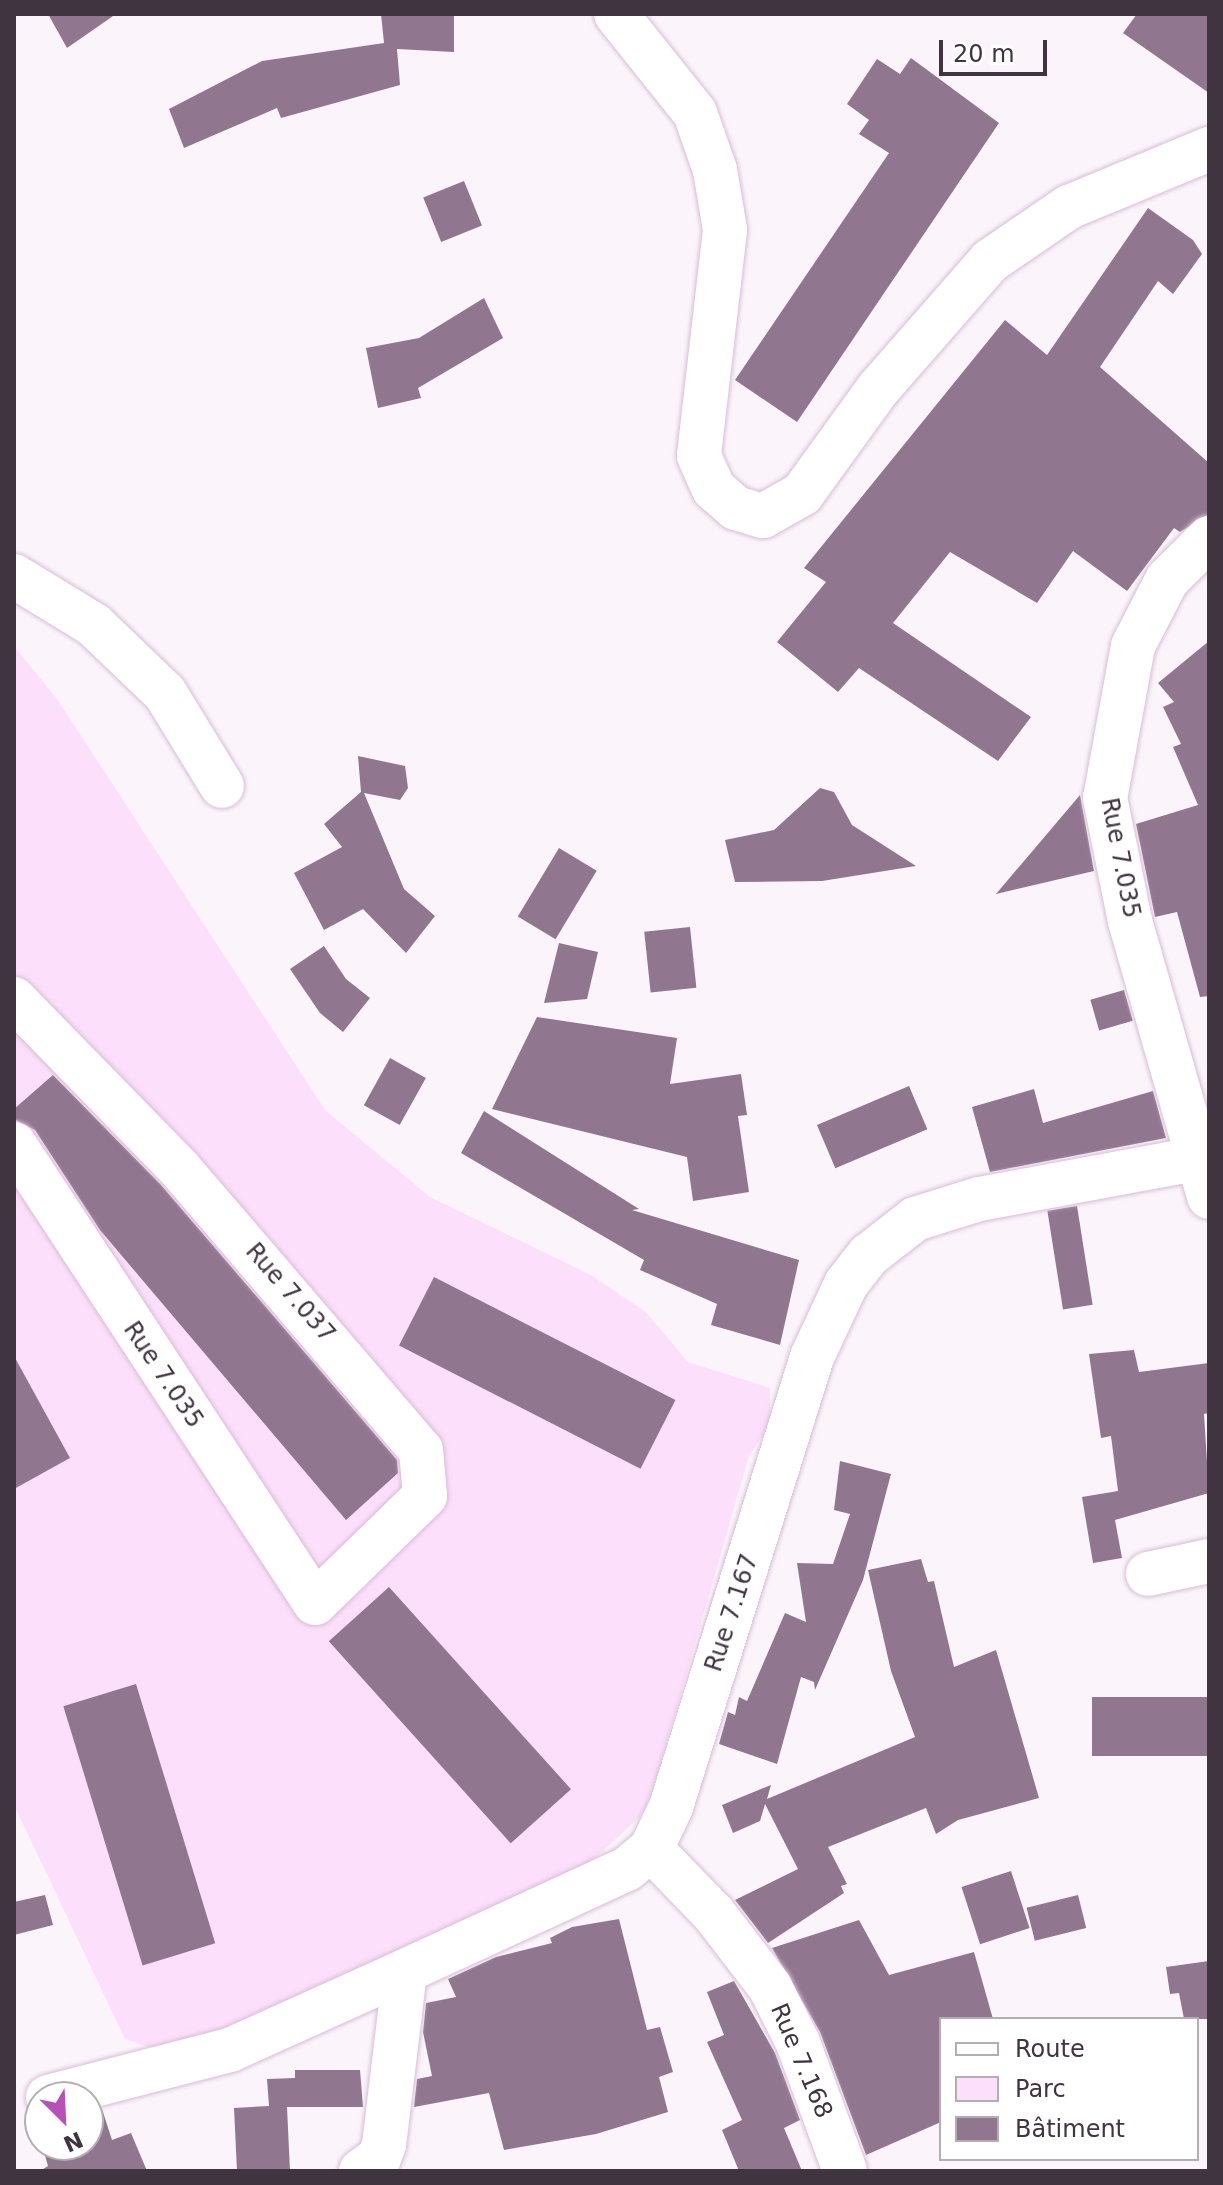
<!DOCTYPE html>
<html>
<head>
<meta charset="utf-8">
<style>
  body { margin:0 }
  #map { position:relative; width:1223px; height:2185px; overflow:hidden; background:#fbf5fb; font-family:"DejaVu Sans",sans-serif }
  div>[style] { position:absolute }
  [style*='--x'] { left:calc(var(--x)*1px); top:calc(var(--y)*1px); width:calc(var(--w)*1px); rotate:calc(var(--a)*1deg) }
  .green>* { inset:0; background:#fcdffb }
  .building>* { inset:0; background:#90768f; transform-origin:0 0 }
  .roads { filter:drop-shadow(0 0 2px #d8bcd7) drop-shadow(0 0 2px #d8bcd7) }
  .street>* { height:44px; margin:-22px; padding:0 22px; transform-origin:22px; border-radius:22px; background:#fff }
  span { translate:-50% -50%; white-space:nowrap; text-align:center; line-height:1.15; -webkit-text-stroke:8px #fff; paint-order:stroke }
  .street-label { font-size:24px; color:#3f343f }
  .frame { position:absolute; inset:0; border:16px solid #3f343f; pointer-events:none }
  .legend { position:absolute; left:939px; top:2017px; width:260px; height:144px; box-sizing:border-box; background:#fff; border:2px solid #b2aeb2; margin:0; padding:10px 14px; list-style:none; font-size:24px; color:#3f343f }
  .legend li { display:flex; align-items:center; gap:16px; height:40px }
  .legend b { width:40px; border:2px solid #b2aeb2 }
  .north { position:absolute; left:24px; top:2081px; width:80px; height:80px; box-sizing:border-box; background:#fff; border:2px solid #b2aeb2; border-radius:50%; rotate:156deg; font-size:22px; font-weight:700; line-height:32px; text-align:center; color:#3f343f }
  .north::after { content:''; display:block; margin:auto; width:28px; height:36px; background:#b651b6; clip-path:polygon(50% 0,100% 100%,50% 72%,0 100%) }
  .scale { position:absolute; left:939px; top:40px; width:108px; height:36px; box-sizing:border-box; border:4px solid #3f343f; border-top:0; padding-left:10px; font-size:24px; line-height:28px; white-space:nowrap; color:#3f343f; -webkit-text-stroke:6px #fff; paint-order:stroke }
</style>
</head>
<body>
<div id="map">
  <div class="green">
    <i style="clip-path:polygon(14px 646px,57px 699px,325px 1110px,430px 1197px,591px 1275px,646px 1312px,688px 1362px,770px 1388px,770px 1424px,749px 1456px,647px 1810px,547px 1903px,246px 2031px,158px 2050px,125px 2039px,14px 1805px)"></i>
  </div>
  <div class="building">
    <i style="clip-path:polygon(48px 14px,116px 14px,67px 48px)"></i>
    <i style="clip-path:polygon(381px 14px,454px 14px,454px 52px,397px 49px,400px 85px,281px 118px,277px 108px,184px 148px,169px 109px,262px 61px,384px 43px)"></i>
    <i style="clip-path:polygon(1137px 14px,1209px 14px,1209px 93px,1123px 33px)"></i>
    <i style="clip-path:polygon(911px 58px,999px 123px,797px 422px,735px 380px,889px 153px,859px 134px,869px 120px,847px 104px,877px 59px,900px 74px)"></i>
    <i style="left:464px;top:181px;width:48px;height:44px;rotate:68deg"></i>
    <i style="clip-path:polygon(1148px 208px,1193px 240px,1202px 254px,1173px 294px,1158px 281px,1100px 367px,1209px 463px,1209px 514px,1180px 532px,1174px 528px,1127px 591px,1073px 551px,1037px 603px,950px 552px,893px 623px,1031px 717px,998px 761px,859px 668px,838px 692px,777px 642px,826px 582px,804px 568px,1005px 320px,1047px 355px)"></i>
    <i style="clip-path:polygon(484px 298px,503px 338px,418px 388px,421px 398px,378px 408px,366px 348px,419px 338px)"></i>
    <i style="clip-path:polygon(1209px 641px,1209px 996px,1200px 997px,1177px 912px,1155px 917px,1136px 824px,1198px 805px,1173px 747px,1181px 744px,1163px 707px,1174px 702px,1158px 683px)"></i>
    <i style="clip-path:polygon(358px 756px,405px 766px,408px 788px,400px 800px,364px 793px,404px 889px,435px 916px,406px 953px,363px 909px,324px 930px,294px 873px,342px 847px,324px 824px,361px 792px)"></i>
    <i style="clip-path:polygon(820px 788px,834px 792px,852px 825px,916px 866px,822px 881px,735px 882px,725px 840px,774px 830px)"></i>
    <i style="clip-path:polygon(1080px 795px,1094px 871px,996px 894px)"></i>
    <i style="left:559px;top:848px;width:44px;height:80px;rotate:31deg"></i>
    <i style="left:690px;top:927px;width:61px;height:46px;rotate:84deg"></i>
    <i style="clip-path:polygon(559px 943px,598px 952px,587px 999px,544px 1003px)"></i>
    <i style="clip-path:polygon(324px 946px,346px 979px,370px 998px,343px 1032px,320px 1013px,290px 969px)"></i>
    <i style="left:1124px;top:990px;width:32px;height:35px;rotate:74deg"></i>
    <i style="clip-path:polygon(537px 1017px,677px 1038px,670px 1084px,741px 1074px,747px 1115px,738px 1116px,749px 1192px,693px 1201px,687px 1157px,492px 1109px)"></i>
    <i style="left:390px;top:1058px;width:41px;height:54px;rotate:29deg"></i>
    <i style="clip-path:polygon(53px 1075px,161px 1185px,397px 1460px,398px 1473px,346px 1520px,100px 1230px,35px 1130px,14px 1119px,14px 1109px)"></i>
    <i style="left:909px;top:1086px;width:47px;height:100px;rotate:67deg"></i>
    <i style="clip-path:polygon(1034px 1089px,1043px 1123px,1153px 1091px,1166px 1138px,990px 1172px,972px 1107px)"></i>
    <i style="clip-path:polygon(484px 1111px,639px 1209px,632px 1210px,799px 1260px,780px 1345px,711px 1325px,717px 1304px,640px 1270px,644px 1260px,461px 1153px)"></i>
    <i style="left:1077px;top:1206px;width:100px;height:30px;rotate:81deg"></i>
    <i style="left:434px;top:1277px;width:271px;height:77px;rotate:27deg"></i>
    <i style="clip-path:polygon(1134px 1350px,1139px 1372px,1209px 1363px,1209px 1413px,1204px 1414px,1209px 1493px,1115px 1520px,1122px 1558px,1093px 1563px,1082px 1497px,1118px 1491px,1111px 1436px,1101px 1438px,1089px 1354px)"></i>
    <i style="clip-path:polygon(14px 1356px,70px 1458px,14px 1489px)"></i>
    <i style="clip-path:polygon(840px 1461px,891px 1474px,863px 1580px,815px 1690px,814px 1682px,801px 1677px,777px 1764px,719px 1744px,728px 1712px,735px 1715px,739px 1697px,747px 1701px,785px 1613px,806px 1622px,797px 1563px,833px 1564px,850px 1514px,834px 1510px)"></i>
    <i style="clip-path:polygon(921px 1559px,928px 1582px,934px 1581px,954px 1667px,996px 1650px,1039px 1798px,958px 1820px,936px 1834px,926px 1808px,828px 1847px,847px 1884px,841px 1886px,844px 1893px,768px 1943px,735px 1900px,798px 1869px,765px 1804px,760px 1821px,733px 1833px,722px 1805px,771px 1785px,767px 1799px,915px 1737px,891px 1671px,868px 1570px)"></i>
    <i style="left:389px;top:1587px;width:272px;height:81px;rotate:48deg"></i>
    <i style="left:136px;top:1684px;width:271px;height:76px;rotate:73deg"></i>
    <i style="left:1209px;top:1697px;width:59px;height:117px;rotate:90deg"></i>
    <i style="left:1011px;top:1871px;width:60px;height:52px;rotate:72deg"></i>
    <i style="clip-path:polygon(45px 1895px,53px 1925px,14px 1935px,14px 1902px)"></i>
    <i style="left:1078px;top:1895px;width:34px;height:53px;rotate:76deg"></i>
    <i style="clip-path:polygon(619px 1919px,647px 2030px,660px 2027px,673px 2072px,659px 2077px,668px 2112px,596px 2134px,504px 2150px,489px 2093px,414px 2107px,417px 2079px,432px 2076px,423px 2032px,426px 2003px,456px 1997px,448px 1979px,496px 1957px,552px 1943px,550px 1938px,572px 1927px)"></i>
    <i style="clip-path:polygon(859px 1920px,889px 1975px,974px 1952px,993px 2019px,941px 2019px,941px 2122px,866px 2155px,820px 2032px,772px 1948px)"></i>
    <i style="clip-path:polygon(1209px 1961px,1209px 2019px,1184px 2019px,1179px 1993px,1170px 1994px,1166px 1967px)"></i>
    <i style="clip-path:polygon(734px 1981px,775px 2053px,800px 2120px,784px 2128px,802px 2171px,739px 2171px,722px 2130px,742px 2120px,707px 2042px,724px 2035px,707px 1992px)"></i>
    <i style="clip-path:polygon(295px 2070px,360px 2070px,363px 2107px,287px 2107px,290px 2171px,237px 2171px,234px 2108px,269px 2106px,267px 2079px,295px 2078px)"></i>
    <i style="clip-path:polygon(102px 2109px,112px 2140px,131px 2133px,147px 2171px,40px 2171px,48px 2166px,42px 2145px,88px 2145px,88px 2112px)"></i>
  </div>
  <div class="roads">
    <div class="street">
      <i style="--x:616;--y:14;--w:127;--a:51.4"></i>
      <i style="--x:695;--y:113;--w:60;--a:70.7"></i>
      <i style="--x:715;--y:170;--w:61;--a:80.5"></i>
      <i style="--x:725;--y:230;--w:227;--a:96.6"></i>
      <i style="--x:699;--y:456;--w:36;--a:66"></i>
      <i style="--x:714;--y:489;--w:29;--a:41"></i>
      <i style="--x:736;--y:508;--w:28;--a:17"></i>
      <i style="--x:763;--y:516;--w:45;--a:-29.4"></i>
      <i style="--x:802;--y:494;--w:130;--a:-54.1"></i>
      <i style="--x:878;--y:389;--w:170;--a:-48.8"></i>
      <i style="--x:990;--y:261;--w:96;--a:-34.4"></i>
      <i style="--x:1069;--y:207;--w:152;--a:-22.5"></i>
      <i style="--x:1209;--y:538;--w:59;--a:135"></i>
      <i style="--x:1167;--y:580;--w:74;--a:117.3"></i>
      <i style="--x:1133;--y:646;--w:155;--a:100.4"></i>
      <i style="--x:1105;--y:798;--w:126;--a:78.5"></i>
      <i style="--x:1130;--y:921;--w:287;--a:74"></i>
      <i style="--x:14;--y:576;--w:94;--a:31.5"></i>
      <i style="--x:94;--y:625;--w:98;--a:43.8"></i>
      <i style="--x:165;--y:693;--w:109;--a:58.5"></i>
      <i style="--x:14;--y:999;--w:236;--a:45.7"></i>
      <i style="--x:179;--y:1168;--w:372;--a:49.4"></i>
      <i style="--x:421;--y:1450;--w:46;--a:85"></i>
      <i style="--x:425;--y:1496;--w:153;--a:135.8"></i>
      <i style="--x:315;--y:1603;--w:549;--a:-123.26"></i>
      <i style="--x:1148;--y:1574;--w:62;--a:-12"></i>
      <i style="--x:651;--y:1849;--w:91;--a:45.9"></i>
      <i style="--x:714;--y:1914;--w:92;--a:52.5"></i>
      <i style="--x:770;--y:1987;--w:63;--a:63.4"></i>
      <i style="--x:798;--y:2043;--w:136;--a:69.8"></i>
      <i style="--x:48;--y:2097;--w:188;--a:-14.5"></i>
      <i style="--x:230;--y:2050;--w:192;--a:-24.3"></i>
      <i style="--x:361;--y:2171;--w:22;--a:-36"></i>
      <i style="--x:379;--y:2158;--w:14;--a:-69"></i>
      <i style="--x:384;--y:2145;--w:175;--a:-83.1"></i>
      <i style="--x:405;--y:1971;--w:244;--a:-24.7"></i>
      <i style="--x:627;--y:1869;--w:31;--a:-40"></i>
      <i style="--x:651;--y:1849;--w:47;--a:-64.5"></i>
      <i style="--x:671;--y:1807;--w:472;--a:-72.6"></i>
      <i style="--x:812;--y:1357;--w:81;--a:-65"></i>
      <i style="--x:846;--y:1284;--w:37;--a:-52"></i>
      <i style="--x:869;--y:1255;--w:58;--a:-38"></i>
      <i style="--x:915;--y:1219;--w:67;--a:-17.4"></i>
      <i style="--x:979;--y:1199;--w:226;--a:-10.5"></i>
    </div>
  </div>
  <div class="street-label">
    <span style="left:1120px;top:858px;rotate:79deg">Rue 7.035</span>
    <span style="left:290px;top:1293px;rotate:49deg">Rue 7.037</span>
    <span style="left:163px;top:1375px;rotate:56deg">Rue 7.035</span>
    <span style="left:732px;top:1613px;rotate:-72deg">Rue 7.167</span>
    <span style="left:801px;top:2061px;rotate:67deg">Rue 7.168</span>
  </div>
  <div class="frame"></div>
  <ul class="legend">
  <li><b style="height:10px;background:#fff"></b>Route</li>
  <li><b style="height:22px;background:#fcdffb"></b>Parc</li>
  <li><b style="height:22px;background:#90768f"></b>Bâtiment</li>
  </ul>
  <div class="north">N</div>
  <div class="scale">20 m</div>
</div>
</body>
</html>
